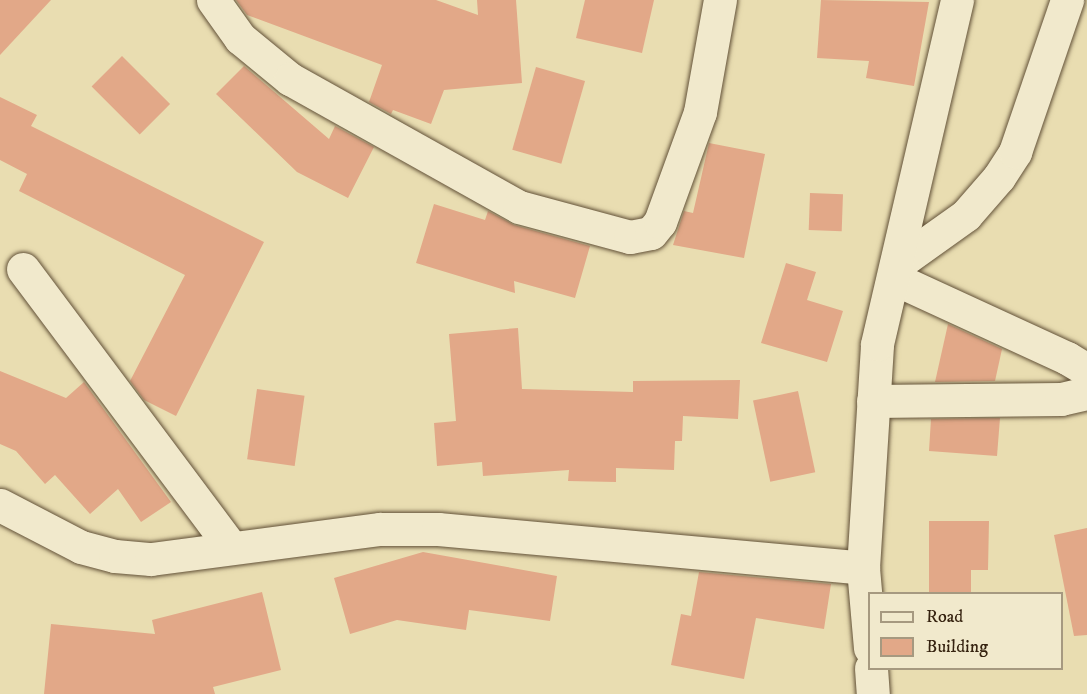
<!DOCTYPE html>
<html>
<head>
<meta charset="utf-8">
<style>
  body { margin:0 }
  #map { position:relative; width:1087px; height:694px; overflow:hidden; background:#e9ddb1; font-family:"IM FELL DW Pica",serif }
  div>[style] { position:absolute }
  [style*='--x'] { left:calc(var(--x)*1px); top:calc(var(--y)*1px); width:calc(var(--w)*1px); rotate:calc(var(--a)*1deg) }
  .building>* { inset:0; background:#e2a888; transform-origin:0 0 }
  .roads { filter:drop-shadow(0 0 2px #625138) drop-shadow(0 0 2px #625138) }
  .minor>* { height:33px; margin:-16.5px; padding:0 16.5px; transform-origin:16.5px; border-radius:16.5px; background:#f1e9cc }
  span { translate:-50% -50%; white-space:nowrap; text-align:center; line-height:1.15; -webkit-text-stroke:4.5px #f1e9cc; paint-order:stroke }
  .legend { position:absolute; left:868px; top:592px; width:195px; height:78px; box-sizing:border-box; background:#f1e9cc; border:2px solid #a69980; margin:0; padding:8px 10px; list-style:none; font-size:18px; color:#35220f }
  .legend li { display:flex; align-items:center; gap:12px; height:30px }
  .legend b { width:30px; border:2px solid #a69980 }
</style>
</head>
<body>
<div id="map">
  <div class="building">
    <i style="clip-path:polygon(0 0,51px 0,0 55px)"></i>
    <i style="clip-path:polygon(236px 0,436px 0,478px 15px,477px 0,516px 0,522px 83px,444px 90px,431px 124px,393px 110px,391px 114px,369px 102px,382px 65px,247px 15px)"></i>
    <i style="clip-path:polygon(585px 0,654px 0,642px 53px,576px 38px)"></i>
    <i style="clip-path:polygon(821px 0,929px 2px,914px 86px,866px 78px,869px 61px,817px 58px)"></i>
    <i style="left:122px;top:56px;width:68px;height:43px;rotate:45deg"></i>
    <i style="clip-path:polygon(244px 66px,329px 139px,335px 126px,374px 147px,348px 198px,297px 172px,216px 94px)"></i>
    <i style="left:536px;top:67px;width:51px;height:86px;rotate:16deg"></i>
    <i style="clip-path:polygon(0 97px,37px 115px,31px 126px,264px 242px,176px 416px,144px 400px,130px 381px,185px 275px,19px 191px,27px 174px,0 160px)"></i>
    <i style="clip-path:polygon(709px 143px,765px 154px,744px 258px,673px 245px,684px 211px,693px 213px)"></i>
    <i style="left:810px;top:193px;width:33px;height:37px;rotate:2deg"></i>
    <i style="clip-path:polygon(434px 204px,485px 220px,488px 211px,514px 225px,590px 246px,575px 298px,514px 281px,515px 293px,416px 263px)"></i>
    <i style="clip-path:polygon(786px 263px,816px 272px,807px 300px,843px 311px,827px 362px,761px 343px)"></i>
    <i style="clip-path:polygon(948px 324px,1002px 349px,995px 381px,935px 382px)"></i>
    <i style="clip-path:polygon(518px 328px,522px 389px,633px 392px,633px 381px,740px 380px,738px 419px,683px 416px,682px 441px,675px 441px,674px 470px,616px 468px,616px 482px,568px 481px,569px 470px,483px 476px,482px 462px,437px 466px,434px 423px,456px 421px,449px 334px)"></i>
    <i style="clip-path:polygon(0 371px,66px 398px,84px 382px,171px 502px,141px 522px,118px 489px,90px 514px,55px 475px,45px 484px,16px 451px,0 444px)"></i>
    <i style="left:257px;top:389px;width:48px;height:71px;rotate:8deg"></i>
    <i style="left:798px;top:391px;width:83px;height:46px;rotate:78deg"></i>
    <i style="clip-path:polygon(1000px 418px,997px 456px,929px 451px,931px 419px)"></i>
    <i style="clip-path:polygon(929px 521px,989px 521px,988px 570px,971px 570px,971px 593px,929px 593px)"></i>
    <i style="clip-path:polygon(1087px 528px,1087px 635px,1074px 636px,1054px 535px)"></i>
    <i style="clip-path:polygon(423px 552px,557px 576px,550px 621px,469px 610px,466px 630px,397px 620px,350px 634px,334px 578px)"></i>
    <i style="clip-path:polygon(699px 572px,831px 584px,824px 629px,756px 618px,744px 679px,671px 665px,681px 614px,691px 616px)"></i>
    <i style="clip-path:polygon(262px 592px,281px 670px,213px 687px,215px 694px,44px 694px,51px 624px,155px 634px,152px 620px)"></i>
  </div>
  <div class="roads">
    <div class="minor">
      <i style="--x:213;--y:0;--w:47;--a:54.6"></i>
      <i style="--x:240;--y:38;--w:65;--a:39.4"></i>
      <i style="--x:290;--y:79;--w:262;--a:29.2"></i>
      <i style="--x:519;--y:207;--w:115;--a:15.1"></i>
      <i style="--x:630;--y:237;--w:21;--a:-11"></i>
      <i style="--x:651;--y:233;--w:14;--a:-51"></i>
      <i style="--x:660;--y:222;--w:117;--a:-70"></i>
      <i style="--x:700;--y:112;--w:114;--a:-79.9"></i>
      <i style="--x:896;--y:265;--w:86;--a:-35.5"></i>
      <i style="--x:966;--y:215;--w:50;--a:-49"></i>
      <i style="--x:999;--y:177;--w:30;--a:-57"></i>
      <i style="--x:1015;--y:152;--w:161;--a:-71.1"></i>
      <i style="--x:23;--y:269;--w:347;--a:53.2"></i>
      <i style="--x:893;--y:278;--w:192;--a:24.7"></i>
      <i style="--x:1067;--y:358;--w:23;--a:31"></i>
      <i style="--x:873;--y:401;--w:188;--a:-0.6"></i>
      <i style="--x:1061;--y:399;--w:27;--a:-13"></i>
      <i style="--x:0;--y:505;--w:91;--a:27.4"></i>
      <i style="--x:81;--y:547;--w:35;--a:15"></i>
      <i style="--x:115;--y:556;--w:36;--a:5"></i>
      <i style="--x:151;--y:559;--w:231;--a:-7.5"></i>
      <i style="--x:380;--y:529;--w:58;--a:0"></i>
      <i style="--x:438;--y:529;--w:427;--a:5.2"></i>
      <i style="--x:870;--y:648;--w:80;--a:-95"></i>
      <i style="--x:863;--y:568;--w:224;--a:-86.4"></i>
      <i style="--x:877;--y:344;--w:353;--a:-76.9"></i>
      <i style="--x:871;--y:668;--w:26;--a:86"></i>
    </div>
  </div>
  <ul class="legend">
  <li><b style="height:8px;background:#f1e9cc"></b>Road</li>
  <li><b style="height:16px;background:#e2a888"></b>Building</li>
  </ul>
</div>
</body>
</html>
